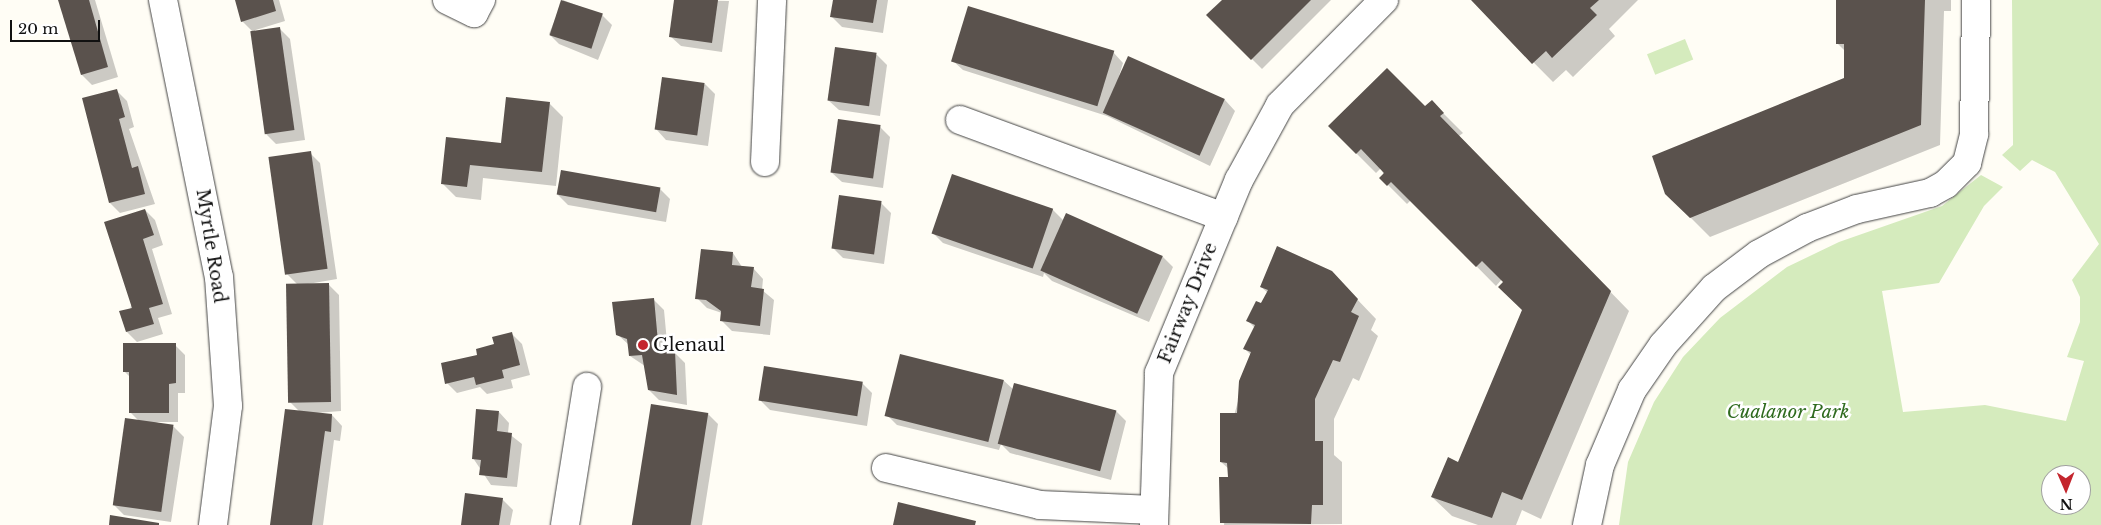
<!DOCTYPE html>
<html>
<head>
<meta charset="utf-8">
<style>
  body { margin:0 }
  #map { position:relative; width:2101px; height:525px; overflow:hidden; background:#fffdf5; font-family:"Libre Baskerville",serif }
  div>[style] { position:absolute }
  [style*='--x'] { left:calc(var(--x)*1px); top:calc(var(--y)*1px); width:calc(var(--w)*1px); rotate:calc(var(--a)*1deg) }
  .green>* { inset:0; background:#d5ebbd; transform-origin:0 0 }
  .shadow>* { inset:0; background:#0003 }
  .building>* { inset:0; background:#5a524d; transform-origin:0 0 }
  .roads { filter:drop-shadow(0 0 1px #444) drop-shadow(0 0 1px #444) }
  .minor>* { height:28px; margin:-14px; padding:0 14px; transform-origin:14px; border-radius:14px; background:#fff }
  .dots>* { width:14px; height:14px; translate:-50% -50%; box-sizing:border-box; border:2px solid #fff; border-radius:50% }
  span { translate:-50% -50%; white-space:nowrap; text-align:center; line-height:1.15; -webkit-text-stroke:5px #fff; paint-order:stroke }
  .street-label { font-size:18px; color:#111 }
  .poi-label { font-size:18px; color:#111 }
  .left { translate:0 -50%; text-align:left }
  .park-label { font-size:18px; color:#2f6b1f; font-style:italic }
  .north { position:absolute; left:2041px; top:465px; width:50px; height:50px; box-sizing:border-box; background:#fff; border:1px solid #a0a0a0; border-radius:50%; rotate:179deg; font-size:14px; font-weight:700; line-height:20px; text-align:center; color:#111 }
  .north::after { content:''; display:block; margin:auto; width:18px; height:22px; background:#c4262e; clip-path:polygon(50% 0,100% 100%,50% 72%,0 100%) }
  .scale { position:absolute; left:10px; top:20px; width:90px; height:22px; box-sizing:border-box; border:2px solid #111; border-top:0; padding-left:6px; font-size:15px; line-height:18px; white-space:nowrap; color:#111; -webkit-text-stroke:4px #fff; paint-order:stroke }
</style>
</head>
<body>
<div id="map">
  <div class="green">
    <i style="clip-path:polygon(evenodd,2012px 0,2101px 0,2101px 525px,1619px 525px,1628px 462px,1654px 402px,1683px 357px,1720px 318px,1787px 267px,1839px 242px,1942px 206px,1981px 175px,2003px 187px,1984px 206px,1939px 283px,1882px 291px,1903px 412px,1985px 405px,2066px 421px,2084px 361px,2067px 357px,2080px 322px,2080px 297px,2072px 280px,2099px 244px,2055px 172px,2032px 160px,2020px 171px,2002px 155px,2013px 145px,2012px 0,2051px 475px,2081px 475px,2081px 505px,2051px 505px,2051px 475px)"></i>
    <i style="left:1685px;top:39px;width:22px;height:41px;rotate:68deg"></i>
  </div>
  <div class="shadow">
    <i style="clip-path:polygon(59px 0,95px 0,118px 77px,92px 85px,82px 75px)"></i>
    <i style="clip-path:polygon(236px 0,279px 0,285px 21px,252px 31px,242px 21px)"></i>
    <i style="clip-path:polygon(563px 0,602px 15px,612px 25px,598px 60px,559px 44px,549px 34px)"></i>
    <i style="clip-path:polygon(676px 0,729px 1px,722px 52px,681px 46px,670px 36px)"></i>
    <i style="clip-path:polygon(834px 0,888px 0,883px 33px,842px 27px,832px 17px)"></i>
    <i style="clip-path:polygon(1223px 0,1331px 0,1262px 69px,1208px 15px)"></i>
    <i style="clip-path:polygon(1472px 0,1638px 0,1609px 29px,1615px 36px,1573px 77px,1566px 70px,1553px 82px)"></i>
    <i style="clip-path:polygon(1837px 0,1951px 0,1951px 11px,1944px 11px,1940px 145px,1710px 237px,1666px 193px,1846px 79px,1845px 51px,1837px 43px)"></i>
    <i style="clip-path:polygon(280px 29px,290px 39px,305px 140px,276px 144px,266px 134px)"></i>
    <i style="clip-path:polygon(836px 49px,877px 55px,887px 65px,880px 116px,839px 110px,828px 100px)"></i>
    <i style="clip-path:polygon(1113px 52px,1123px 63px,1119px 76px,1129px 58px,1225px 100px,1235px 111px,1210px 166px,1107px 116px,963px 70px,952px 60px)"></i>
    <i style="clip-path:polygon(705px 84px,715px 94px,708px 146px,666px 140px,656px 129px)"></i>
    <i style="clip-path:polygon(117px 91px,127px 101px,134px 127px,129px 129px,155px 204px,120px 213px,110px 203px)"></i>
    <i style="clip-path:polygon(1432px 102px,1463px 133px,1459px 136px,1629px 311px,1541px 519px,1522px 510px,1516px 525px,1478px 525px,1452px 516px,1432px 497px,1459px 463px,1523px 310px,1502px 279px,1496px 286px,1411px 200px,1407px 204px,1388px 185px,1381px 168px,1376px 173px,1329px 126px,1425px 108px)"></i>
    <i style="clip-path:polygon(549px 103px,563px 117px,556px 186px,483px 178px,481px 200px,456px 197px,442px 183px,502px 144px)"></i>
    <i style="clip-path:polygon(880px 127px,890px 137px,883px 188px,842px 182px,831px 172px)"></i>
    <i style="clip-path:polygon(310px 153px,320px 163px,337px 279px,302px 285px,328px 284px,339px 295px,341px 411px,316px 413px,332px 415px,342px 426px,340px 441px,334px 440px,323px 525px,272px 525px,299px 411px,290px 402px,298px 285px,287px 274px)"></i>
    <i style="clip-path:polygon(660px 189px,670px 199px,666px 222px,568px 205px,558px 195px)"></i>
    <i style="clip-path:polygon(881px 203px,891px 213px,884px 264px,843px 258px,833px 248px)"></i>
    <i style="clip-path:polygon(1052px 209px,1064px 221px,1067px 215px,1163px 257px,1173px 267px,1149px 322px,1052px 281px,1044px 273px,1043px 277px,943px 243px,933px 233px)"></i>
    <i style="clip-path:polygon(145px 210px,155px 220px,163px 245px,152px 249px,172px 314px,158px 318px,163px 334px,137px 342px,127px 332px)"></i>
    <i style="clip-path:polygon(733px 253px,742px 267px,753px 268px,763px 279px,762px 290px,774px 300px,770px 335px,732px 331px,722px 321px,722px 313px,707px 308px,697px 298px)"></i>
    <i style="clip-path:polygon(1331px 272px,1376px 319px,1371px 330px,1378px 336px,1359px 381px,1353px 378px,1334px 419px,1334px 455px,1342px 462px,1342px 524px,1224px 525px,1229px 469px,1221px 462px,1251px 355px,1244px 348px,1255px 328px,1248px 321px,1268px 293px,1261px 287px)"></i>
    <i style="clip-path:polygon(654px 300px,664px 310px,668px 353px,674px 352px,685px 363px,687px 405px,659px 400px,649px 390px,645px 366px,630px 356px,629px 345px,617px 334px)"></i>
    <i style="clip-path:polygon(511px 333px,522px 344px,530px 375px,511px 380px,513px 388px,487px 394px,480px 387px,457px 393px,447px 383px)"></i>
    <i style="clip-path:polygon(175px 345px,185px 355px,185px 393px,178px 393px,178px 422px,155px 422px,174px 427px,184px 437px,171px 522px,124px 515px,114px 505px,140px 422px,130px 412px,130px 377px,124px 371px)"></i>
    <i style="clip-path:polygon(1003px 380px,1014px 390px,1116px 411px,1126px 421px,1111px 480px,1010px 453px,1001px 444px,999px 450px,897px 425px,887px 415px)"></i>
    <i style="clip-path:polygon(862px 383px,872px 393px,867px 426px,770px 410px,760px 400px)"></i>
    <i style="clip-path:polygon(499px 412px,509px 423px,508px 433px,522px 444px,517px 487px,491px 485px,473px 458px)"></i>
    <i style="clip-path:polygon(708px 414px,718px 424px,702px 525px,633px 525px)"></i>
    <i style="clip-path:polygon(502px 499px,513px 510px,510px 525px,462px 525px)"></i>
  </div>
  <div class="building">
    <i style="clip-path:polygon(58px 0,89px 0,108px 67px,81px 75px)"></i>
    <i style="clip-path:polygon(235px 0,273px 0,276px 11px,241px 22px)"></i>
    <i style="left:561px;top:0;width:44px;height:37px;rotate:18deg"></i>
    <i style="clip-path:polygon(674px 0,718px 0,712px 43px,669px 37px)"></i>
    <i style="clip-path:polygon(833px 0,877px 0,873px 23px,830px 17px)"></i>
    <i style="clip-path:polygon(1222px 0,1311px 0,1251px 60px,1206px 15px)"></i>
    <i style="clip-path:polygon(1471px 0,1599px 0,1590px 8px,1597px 15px,1552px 58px,1546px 51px,1532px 64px)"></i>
    <i style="clip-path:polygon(1836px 0,1925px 0,1921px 125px,1690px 218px,1665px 194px,1652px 156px,1844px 78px,1844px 44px,1836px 44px)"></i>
    <i style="left:968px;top:6px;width:153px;height:58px;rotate:17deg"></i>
    <i style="left:280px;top:27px;width:104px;height:30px;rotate:82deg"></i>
    <i style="left:835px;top:47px;width:42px;height:54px;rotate:8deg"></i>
    <i style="left:1128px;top:56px;width:106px;height:62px;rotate:24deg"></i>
    <i style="clip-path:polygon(1387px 68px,1425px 106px,1432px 100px,1444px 113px,1440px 116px,1611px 291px,1522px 500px,1502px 492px,1492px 518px,1431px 497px,1448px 457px,1458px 462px,1522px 310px,1498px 287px,1503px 282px,1482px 261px,1476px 267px,1391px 182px,1387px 186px,1379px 178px,1384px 173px,1361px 149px,1356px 154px,1328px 126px)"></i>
    <i style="left:662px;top:77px;width:43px;height:53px;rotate:8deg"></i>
    <i style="clip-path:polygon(117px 89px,125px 117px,119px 119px,132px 168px,138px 166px,145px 194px,109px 203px,82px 98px)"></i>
    <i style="clip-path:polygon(506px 97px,550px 102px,542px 172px,470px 165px,467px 187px,441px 184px,446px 137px,501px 143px)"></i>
    <i style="left:838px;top:119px;width:43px;height:54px;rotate:8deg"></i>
    <i style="left:311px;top:151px;width:119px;height:43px;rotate:82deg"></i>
    <i style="left:561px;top:170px;width:101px;height:25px;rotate:10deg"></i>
    <i style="left:952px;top:174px;width:107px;height:63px;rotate:19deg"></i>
    <i style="left:839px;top:195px;width:43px;height:54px;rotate:8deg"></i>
    <i style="clip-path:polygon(145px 209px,154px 235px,143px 239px,163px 304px,149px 308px,154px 324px,126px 332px,119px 311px,132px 308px,104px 222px)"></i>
    <i style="left:1066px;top:213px;width:106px;height:63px;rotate:24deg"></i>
    <i style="clip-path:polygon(1277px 246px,1332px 271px,1358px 299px,1351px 312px,1359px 316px,1340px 362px,1333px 360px,1315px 399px,1315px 441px,1323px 441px,1323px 505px,1312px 505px,1311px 524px,1220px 523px,1219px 477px,1228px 477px,1227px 463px,1220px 462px,1220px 413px,1237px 413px,1239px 381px,1251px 352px,1243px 349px,1255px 325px,1246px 321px,1256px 301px,1261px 303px,1268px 290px,1260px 287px)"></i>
    <i style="clip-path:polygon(701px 249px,733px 252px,732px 265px,754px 267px,751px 287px,764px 289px,760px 326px,720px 321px,721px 311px,706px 300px,695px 299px)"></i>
    <i style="left:329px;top:283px;width:119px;height:43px;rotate:89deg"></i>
    <i style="clip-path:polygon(654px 298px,659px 353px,675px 351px,677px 395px,648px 390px,642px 355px,629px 356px,627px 339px,616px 335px,612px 302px)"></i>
    <i style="clip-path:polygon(512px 332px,520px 365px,502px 370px,504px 378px,476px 385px,474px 377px,445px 384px,441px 363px,477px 355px,476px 349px,494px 344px,492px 337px)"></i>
    <i style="clip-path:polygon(123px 343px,176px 343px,176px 383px,169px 384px,169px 413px,129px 413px,129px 372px,123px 372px)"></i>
    <i style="left:900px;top:354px;width:107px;height:64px;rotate:14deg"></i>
    <i style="left:764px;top:366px;width:100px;height:35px;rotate:9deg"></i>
    <i style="left:1014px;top:383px;width:106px;height:63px;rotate:15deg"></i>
    <i style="left:651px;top:404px;width:58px;height:123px;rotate:9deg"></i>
    <i style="clip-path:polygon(285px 409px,332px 414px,331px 432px,325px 431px,312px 525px,270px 525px)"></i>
    <i style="clip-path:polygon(476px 409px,499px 411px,497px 431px,512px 433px,507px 478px,479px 475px,481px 460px,472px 459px)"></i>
    <i style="left:125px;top:418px;width:49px;height:88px;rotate:8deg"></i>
    <i style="clip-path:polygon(465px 493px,503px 498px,499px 525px,461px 525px)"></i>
    <i style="clip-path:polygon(898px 502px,976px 521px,975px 525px,893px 525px)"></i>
    <i style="clip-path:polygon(110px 515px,159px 523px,159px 525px,109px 525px)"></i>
  </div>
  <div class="roads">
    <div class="minor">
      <i style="--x:163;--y:0;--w:283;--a:78.6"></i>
      <i style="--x:219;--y:277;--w:129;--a:86"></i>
      <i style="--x:228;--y:406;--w:120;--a:97.2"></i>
      <i style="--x:447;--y:0;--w:30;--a:26"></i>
      <i style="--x:474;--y:13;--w:15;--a:-62"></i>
      <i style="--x:960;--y:120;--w:281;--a:20.2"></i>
      <i style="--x:765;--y:162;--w:162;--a:-87.5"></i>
      <i style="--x:886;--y:468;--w:158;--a:13.5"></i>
      <i style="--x:1040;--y:505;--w:113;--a:2.5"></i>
      <i style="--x:565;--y:525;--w:140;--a:-80.9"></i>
      <i style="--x:1154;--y:525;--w:152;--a:-88.1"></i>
      <i style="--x:1159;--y:373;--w:209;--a:-67.5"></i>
      <i style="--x:1239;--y:180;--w:85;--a:-61.3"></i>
      <i style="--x:1280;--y:105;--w:148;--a:-45.3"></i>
      <i style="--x:1587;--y:525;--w:61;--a:-77.8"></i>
      <i style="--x:1600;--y:465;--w:82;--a:-66.9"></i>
      <i style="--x:1632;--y:390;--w:55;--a:-55.4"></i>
      <i style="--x:1663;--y:345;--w:76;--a:-48.2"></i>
      <i style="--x:1714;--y:288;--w:56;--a:-37.1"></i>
      <i style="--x:1759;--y:254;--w:55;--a:-28.4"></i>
      <i style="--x:1807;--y:228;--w:53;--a:-20.8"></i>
      <i style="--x:1857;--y:209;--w:75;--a:-12.4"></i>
      <i style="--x:1930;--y:193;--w:18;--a:-29"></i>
      <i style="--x:1946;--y:184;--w:30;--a:-45"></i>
      <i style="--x:1967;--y:163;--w:30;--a:-76"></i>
      <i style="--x:1974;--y:134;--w:134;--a:-89.1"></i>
    </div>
  </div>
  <div class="dots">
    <i style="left:643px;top:345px;background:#c4262e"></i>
  </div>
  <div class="street-label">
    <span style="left:211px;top:246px;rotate:81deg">Myrtle Road</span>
    <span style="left:1188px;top:303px;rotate:-68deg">Fairway Drive</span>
  </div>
  <div class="poi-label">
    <span class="left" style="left:653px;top:345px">Glenaul</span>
  </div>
  <div class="park-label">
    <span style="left:1788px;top:412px">Cualanor Park</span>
  </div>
  <div class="north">N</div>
  <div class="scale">20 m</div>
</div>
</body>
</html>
